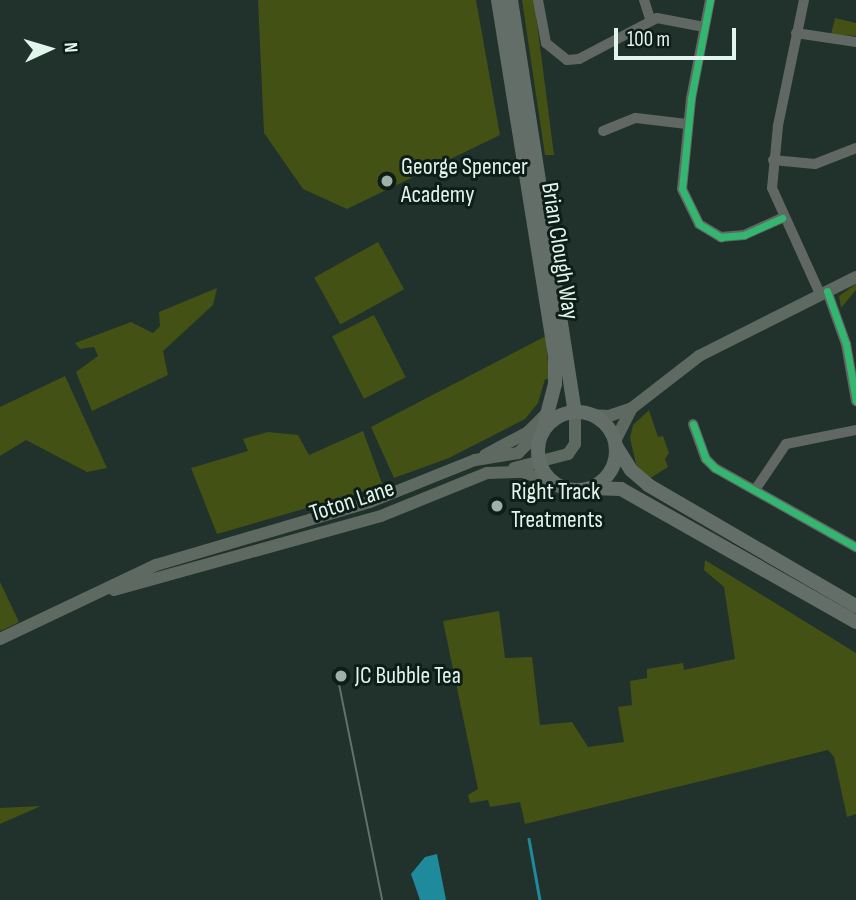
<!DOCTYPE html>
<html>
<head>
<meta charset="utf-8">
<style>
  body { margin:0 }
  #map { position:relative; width:856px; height:900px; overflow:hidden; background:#20322b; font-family:"Sofia Sans Condensed",sans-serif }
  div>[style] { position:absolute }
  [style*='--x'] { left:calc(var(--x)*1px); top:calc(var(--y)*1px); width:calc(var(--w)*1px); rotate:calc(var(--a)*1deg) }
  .green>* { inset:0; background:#435115; transform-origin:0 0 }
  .water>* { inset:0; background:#1f8a9c }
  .stream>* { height:2.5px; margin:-1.25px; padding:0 1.25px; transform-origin:1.25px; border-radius:1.25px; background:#1f8a9c }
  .minor>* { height:10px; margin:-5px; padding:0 5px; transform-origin:5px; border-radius:5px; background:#616864 }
  .major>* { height:12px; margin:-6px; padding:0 6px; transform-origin:6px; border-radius:6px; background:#5e6962 }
  .highway>* { height:14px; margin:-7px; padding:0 7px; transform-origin:7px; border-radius:7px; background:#646e69 }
  .highway>.ring { margin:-7px; padding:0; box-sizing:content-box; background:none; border:14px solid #646e69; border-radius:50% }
  .tram>* { height:2px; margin:-1px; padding:0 1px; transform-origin:1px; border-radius:1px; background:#646e6a }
  .cycleway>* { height:7px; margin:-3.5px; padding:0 3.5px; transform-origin:3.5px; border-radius:3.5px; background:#33b770 }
  .dots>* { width:19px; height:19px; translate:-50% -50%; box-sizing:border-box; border:4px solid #0f1d18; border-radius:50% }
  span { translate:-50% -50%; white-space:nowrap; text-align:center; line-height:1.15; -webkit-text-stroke:6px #0f1d18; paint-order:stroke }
  .poi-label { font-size:24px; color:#e2f5ec }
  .left { translate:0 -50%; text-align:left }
  .street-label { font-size:24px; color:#e2f5ec }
  .north { position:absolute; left:14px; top:14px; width:70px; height:70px; -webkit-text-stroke:5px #0f1d18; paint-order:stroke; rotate:86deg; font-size:19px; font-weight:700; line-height:28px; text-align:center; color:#e2f5ec }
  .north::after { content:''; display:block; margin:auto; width:24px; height:32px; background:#e2f5ec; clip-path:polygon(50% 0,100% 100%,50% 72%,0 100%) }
  .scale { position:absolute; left:614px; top:28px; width:122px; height:32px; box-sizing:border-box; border:4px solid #e2f5ec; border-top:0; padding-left:9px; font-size:21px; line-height:24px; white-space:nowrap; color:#e2f5ec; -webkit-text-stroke:5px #0f1d18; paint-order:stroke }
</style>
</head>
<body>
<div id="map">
  <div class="green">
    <i style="clip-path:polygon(258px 0,476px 0,500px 135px,347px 209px,303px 189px,264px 133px)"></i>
    <i style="clip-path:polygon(522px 0,534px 0,554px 155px,545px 155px)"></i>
    <i style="clip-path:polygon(835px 18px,856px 23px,856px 36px,831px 34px)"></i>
    <i style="left:378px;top:242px;width:54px;height:73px;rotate:61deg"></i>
    <i style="clip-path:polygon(856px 284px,856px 290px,841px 308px,839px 296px)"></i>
    <i style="clip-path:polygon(217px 288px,213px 305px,163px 351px,168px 375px,92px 411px,76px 372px,98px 356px,94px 347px,80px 349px,75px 343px,131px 322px,153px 333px,160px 326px,159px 312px)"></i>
    <i style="left:374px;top:315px;width:70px;height:47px;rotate:63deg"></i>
    <i style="clip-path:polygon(546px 336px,549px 379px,545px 379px,538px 403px,525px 419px,449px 458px,394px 478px,371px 427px)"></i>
    <i style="clip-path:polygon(65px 376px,107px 468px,87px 472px,26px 440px,0 456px,0 407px)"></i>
    <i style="clip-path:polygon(649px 410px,658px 437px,663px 436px,669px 453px,665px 459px,668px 467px,649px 479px,636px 464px,630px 438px,633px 425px)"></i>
    <i style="clip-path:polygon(363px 431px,383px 486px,217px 534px,191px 468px,248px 451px,243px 439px,268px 432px,298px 435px,309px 455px)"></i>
    <i style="clip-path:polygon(705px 560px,856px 653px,856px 814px,847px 817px,834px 757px,828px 750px,525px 824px,520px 802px,490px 807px,488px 800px,470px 803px,468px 795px,478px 789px,443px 621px,499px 611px,505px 658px,532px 657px,540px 725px,572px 722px,588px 747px,624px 742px,618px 707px,632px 705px,630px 681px,647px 678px,647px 669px,683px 663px,684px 670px,735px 659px,724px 587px,704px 570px)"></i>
    <i style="clip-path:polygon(0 582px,19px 622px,1px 631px,0 629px)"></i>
    <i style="clip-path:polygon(41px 806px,0 824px,0 808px)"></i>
  </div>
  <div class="water">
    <i style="clip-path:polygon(437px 854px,446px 900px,420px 900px,411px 874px,425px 857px)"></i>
  </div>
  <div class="stream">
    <i style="--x:529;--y:839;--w:62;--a:79.8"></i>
  </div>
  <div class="minor">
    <i style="--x:538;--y:0;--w:44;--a:79.5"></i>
    <i style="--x:546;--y:43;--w:27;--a:39"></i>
    <i style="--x:567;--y:60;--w:12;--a:-5"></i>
    <i style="--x:579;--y:59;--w:88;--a:-27.7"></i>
    <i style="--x:657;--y:18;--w:48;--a:10.8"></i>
    <i style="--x:644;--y:0;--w:22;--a:72"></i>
    <i style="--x:710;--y:0;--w:101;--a:100.9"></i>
    <i style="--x:691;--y:99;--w:90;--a:95.7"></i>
    <i style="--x:682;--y:189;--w:39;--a:64"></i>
    <i style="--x:699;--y:224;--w:26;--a:31"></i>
    <i style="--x:721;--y:237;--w:23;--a:-5"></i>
    <i style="--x:744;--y:235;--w:42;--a:-24.1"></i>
    <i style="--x:804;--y:0;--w:129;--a:101.7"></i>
    <i style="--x:778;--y:126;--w:62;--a:95.5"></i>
    <i style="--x:772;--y:188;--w:116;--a:65.6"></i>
    <i style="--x:796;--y:33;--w:61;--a:8.5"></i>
    <i style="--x:603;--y:131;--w:35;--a:-22"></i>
    <i style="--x:636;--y:118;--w:51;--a:6.7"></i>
    <i style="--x:773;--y:160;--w:42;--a:5.4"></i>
    <i style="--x:815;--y:164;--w:44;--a:-21.3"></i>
    <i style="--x:827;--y:291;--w:56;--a:70.3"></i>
    <i style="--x:846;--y:344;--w:58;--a:80"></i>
    <i style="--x:693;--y:424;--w:37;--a:70"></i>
    <i style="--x:706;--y:459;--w:13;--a:45"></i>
    <i style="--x:715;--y:468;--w:162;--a:29.3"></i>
    <i style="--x:755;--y:490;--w:55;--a:-56"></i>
    <i style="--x:786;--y:444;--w:71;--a:-11.3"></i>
  </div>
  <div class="major">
    <i style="--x:591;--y:415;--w:18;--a:3"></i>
    <i style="--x:609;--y:416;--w:24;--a:-19"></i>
    <i style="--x:615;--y:441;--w:37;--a:-63"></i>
    <i style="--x:632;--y:408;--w:85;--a:-37.8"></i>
    <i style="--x:699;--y:356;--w:176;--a:-26.7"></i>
    <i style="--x:485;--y:455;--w:49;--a:-28.1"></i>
    <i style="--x:528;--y:432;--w:24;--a:-45"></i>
    <i style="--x:514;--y:468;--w:56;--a:-14.5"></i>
    <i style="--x:568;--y:454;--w:12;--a:-55"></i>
    <i style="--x:575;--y:444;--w:32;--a:-90"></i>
    <i style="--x:114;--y:590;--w:277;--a:-15.5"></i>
    <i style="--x:381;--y:516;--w:114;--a:-22.1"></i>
    <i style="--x:487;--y:473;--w:36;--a:-2"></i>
    <i style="--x:523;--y:472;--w:34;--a:19"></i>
    <i style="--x:0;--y:639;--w:173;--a:-25.4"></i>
    <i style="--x:156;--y:565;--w:223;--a:-16.4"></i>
    <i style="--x:370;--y:502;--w:113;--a:-21.8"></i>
    <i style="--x:475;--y:460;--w:44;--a:-9.2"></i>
    <i style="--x:518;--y:453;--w:32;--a:-44"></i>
  </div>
  <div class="highway">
    <i style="--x:498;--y:0;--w:362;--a:80.9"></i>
    <i style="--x:555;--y:357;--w:27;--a:90"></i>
    <i style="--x:555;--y:384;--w:43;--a:104.7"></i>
    <i style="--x:511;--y:0;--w:417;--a:81.2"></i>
    <i class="ring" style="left:538px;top:412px;width:64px;height:64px"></i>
    <i style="--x:616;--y:446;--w:28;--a:58"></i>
    <i style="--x:631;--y:470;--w:23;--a:41"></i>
    <i style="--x:648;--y:485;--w:241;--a:30.2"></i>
    <i style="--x:592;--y:488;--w:29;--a:2"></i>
    <i style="--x:621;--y:489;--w:270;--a:29.5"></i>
  </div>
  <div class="tram">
    <i style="--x:336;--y:669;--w:236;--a:78.7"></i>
  </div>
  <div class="cycleway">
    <i style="--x:710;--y:0;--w:101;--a:100.9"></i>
    <i style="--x:691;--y:99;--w:90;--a:95.7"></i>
    <i style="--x:682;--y:189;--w:39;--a:64"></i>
    <i style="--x:699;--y:224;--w:26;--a:31"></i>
    <i style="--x:721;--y:237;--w:23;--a:-5"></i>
    <i style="--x:744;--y:235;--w:42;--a:-24.1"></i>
    <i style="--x:827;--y:291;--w:56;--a:70.3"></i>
    <i style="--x:846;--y:344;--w:58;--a:80"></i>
    <i style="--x:693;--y:424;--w:37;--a:70"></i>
    <i style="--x:706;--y:459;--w:13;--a:45"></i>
    <i style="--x:715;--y:468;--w:162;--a:29.3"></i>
  </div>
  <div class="dots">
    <i style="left:387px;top:181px;background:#9eb1a8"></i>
    <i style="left:497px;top:506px;background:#9eb1a8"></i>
    <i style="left:341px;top:676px;background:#9eb1a8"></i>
  </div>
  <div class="poi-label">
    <span class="left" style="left:401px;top:181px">George Spencer<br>Academy</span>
    <span class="left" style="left:511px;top:506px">Right Track<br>Treatments</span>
    <span class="left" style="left:355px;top:676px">JC Bubble Tea</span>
  </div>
  <div class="street-label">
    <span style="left:560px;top:251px;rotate:81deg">Brian Clough Way</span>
    <span style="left:352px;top:501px;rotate:-18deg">Toton Lane</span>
  </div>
  <div class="north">N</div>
  <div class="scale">100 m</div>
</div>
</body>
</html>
